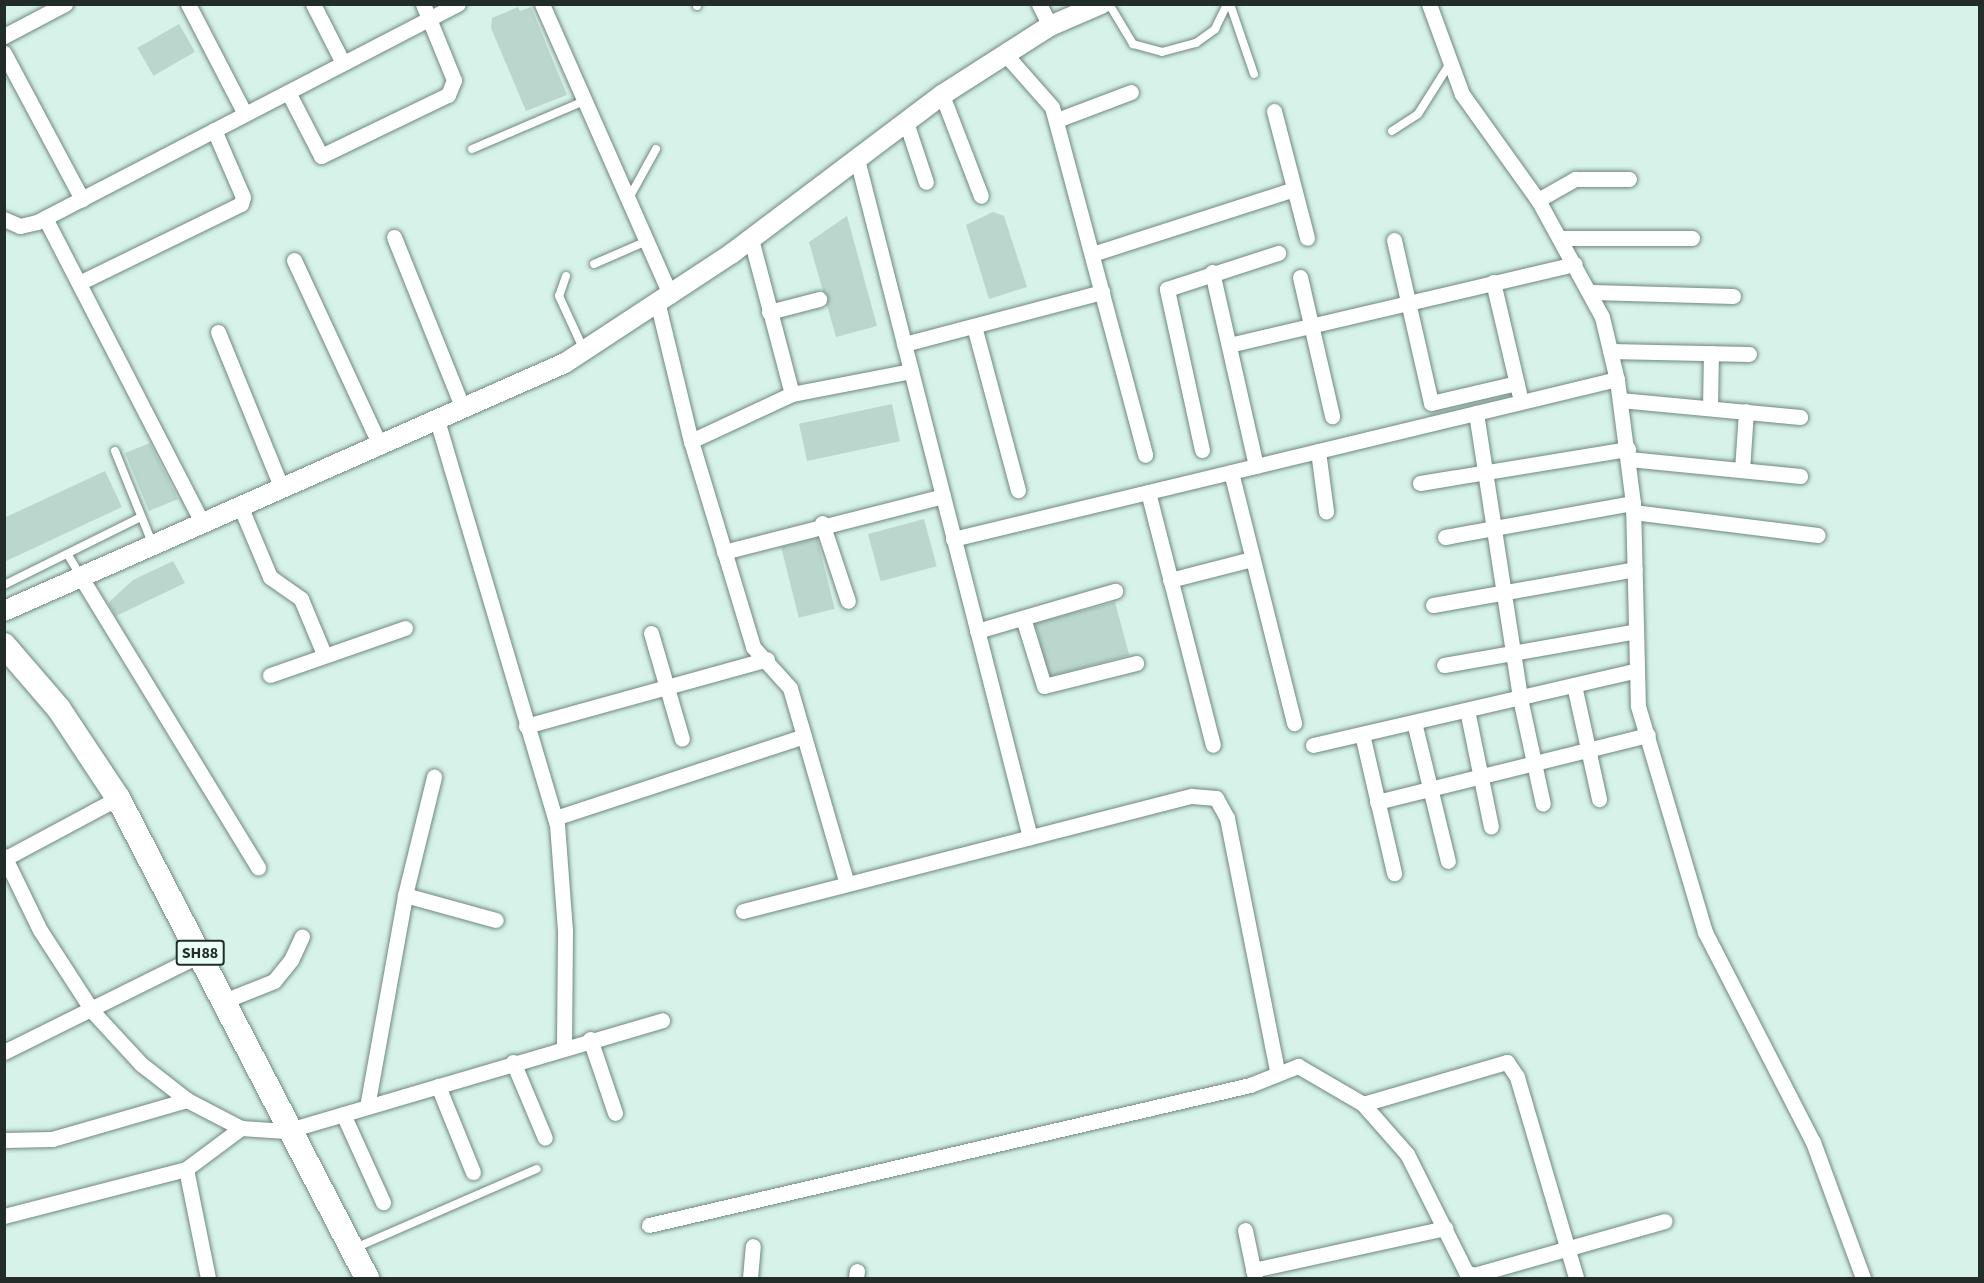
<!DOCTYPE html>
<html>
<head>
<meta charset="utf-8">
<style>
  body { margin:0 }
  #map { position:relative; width:1984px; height:1283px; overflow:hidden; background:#d6f2e9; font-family:"Source Sans 3",sans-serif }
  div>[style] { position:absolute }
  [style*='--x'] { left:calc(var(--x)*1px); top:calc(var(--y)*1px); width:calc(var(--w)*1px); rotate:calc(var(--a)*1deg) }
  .building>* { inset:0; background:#bbd6cd; transform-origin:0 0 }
  .roads { filter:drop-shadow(0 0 2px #6f8880) drop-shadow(0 0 2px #6f8880) }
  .service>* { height:8px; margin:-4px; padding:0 4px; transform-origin:4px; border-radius:4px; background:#fff }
  .minor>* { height:15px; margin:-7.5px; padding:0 7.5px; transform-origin:7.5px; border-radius:7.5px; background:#fff }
  .tertiary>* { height:20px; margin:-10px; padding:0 10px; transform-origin:10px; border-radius:10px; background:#fff }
  .primary>* { height:24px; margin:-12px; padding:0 12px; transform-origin:12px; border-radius:12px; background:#fff }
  span { translate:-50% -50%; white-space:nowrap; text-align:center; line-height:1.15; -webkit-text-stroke:6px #e8fef6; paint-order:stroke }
  .shield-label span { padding:2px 4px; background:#e8fef6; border:2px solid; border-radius:4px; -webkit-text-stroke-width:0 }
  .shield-label { font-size:16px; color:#222d29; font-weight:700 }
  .frame { position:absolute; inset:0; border:6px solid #222d29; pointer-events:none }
</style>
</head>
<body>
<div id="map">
  <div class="building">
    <i style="clip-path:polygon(518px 7px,520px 11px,531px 7px,567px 95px,526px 111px,491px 28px,492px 18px)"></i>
    <i style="left:179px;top:24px;width:32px;height:48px;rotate:60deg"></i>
    <i style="clip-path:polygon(993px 212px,1004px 216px,1027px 287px,989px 299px,966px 225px)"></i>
    <i style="clip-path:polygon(847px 216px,877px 326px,836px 337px,809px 242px)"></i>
    <i style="left:892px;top:404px;width:38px;height:95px;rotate:78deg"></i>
    <i style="clip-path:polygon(150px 443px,178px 499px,149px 511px,125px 453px)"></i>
    <i style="clip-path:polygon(105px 471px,122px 507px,4px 562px,4px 518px)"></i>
    <i style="left:924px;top:519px;width:49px;height:58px;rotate:75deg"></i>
    <i style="left:817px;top:538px;width:73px;height:37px;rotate:76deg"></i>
    <i style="clip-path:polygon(173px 561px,185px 583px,116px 616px,108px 603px,133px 580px)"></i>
    <i style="left:1115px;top:602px;width:55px;height:83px;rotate:75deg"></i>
  </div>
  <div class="roads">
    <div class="service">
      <i style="--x:697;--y:4;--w:2;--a:90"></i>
      <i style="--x:1109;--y:4;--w:47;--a:59"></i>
      <i style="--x:1133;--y:44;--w:30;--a:15"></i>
      <i style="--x:1162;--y:52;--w:35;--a:-15"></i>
      <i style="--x:1196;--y:43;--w:24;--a:-36"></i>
      <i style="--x:1215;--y:29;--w:28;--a:-64"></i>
      <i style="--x:1230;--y:4;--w:74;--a:71.1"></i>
      <i style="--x:1392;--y:131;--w:31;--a:-33"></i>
      <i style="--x:1418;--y:114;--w:58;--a:-57.7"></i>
      <i style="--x:472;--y:149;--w:122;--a:-23.2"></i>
      <i style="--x:629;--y:198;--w:56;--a:-61.1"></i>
      <i style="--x:594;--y:264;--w:58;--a:-23.5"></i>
      <i style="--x:566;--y:276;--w:21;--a:109"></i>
      <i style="--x:559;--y:296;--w:60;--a:65.2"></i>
      <i style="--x:115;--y:451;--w:101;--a:68"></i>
      <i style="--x:68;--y:555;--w:26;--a:59"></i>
      <i style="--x:4;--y:585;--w:153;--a:-26.4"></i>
      <i style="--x:355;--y:1248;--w:198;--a:-23.5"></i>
    </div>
    <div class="minor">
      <i style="--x:188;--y:4;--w:124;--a:62.6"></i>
      <i style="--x:313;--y:4;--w:66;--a:63"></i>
      <i style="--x:542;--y:4;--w:319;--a:66.2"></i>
      <i style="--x:1039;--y:4;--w:25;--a:63"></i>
      <i style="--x:1429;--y:4;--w:96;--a:69.9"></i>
      <i style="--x:1462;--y:94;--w:130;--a:54.4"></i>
      <i style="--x:1538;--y:200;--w:133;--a:61.3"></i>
      <i style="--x:1602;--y:317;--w:65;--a:76.6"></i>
      <i style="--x:1617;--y:380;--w:124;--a:82.6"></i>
      <i style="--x:1633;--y:503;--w:203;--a:88.6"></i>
      <i style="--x:1638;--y:706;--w:236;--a:73.5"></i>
      <i style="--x:1705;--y:932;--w:236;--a:62.8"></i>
      <i style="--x:1813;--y:1142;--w:145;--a:69.8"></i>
      <i style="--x:4;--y:36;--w:69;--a:-27.7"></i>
      <i style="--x:4;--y:53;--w:166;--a:61.9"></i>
      <i style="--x:1006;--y:55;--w:69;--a:48.5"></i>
      <i style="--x:1052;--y:107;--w:360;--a:75"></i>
      <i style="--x:288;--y:92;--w:72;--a:62.7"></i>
      <i style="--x:321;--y:156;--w:141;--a:-25.7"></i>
      <i style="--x:448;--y:95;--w:16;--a:-68"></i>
      <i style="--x:454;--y:80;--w:82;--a:-112.2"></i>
      <i style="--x:942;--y:95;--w:108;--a:68.9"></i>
      <i style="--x:1274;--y:111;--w:131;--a:75.4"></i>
      <i style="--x:1057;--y:120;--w:79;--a:-20.7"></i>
      <i style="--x:906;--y:122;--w:63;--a:71.6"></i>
      <i style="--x:857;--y:159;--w:700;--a:75.69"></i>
      <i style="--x:1538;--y:200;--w:43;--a:-29.6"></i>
      <i style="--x:1575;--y:179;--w:54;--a:0"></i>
      <i style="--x:45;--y:218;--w:344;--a:62.7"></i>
      <i style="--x:4;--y:219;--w:17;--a:24"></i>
      <i style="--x:20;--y:226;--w:17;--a:-13"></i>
      <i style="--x:37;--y:222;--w:474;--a:-27.4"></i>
      <i style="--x:394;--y:237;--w:185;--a:68.1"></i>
      <i style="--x:1561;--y:238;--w:131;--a:0"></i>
      <i style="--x:751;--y:239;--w:160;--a:75.2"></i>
      <i style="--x:1394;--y:240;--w:167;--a:77.2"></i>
      <i style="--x:1431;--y:403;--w:88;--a:-13.1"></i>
      <i style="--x:1092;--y:254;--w:212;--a:-17.8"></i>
      <i style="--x:294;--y:260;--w:204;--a:65.1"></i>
      <i style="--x:1212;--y:272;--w:199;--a:77.2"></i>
      <i style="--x:1300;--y:277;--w:143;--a:77"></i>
      <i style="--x:1493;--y:282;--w:114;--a:76.8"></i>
      <i style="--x:79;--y:283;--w:180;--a:-26"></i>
      <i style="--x:241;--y:204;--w:7;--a:-74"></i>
      <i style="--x:243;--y:197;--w:73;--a:-113.4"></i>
      <i style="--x:1592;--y:292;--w:141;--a:1.6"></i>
      <i style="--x:658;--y:305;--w:140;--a:76.4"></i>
      <i style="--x:691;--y:441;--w:215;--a:73.2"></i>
      <i style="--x:753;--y:647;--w:55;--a:47.9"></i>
      <i style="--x:790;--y:688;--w:204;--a:73.8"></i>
      <i style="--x:769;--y:312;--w:52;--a:-14.6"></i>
      <i style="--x:974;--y:326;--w:170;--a:75"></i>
      <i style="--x:218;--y:332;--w:170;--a:67.8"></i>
      <i style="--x:904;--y:344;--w:205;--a:-14.7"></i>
      <i style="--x:1229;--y:345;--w:355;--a:-13.2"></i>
      <i style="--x:1610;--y:351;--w:139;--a:1.2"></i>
      <i style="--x:1620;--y:400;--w:181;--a:5.4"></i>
      <i style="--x:1710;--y:408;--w:55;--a:-89"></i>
      <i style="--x:1476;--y:413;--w:288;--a:81.2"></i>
      <i style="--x:1520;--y:698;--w:108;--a:77.8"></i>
      <i style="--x:437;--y:420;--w:421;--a:73.5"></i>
      <i style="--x:557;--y:824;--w:107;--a:85.7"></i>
      <i style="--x:565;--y:931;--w:114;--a:90.5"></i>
      <i style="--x:691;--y:441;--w:111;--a:-25"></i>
      <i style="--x:792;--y:394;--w:121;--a:-10.9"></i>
      <i style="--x:1202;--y:450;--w:165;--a:-102.3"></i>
      <i style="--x:1167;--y:289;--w:117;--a:-18"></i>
      <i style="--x:1318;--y:451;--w:61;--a:82.4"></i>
      <i style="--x:1629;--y:459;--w:172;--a:5.7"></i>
      <i style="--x:1742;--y:470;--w:59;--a:-86.1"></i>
      <i style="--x:1231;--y:472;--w:259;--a:75.9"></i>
      <i style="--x:1420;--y:483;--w:211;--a:-9.3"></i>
      <i style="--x:1148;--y:492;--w:261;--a:75.6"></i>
      <i style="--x:241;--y:508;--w:75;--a:67.2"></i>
      <i style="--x:270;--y:577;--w:38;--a:35"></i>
      <i style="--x:301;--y:599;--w:60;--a:67.3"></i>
      <i style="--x:1633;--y:512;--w:186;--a:7.1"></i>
      <i style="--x:822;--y:523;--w:82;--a:71.6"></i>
      <i style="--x:1445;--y:537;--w:191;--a:-10.3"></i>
      <i style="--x:953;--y:539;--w:683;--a:-13.55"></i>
      <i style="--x:724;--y:552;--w:226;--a:-14.3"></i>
      <i style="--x:82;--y:579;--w:338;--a:58.6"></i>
      <i style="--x:1170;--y:580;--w:85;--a:-14.4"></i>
      <i style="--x:1433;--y:605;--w:205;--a:-10.1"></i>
      <i style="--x:1023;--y:618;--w:71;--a:72.8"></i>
      <i style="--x:1044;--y:686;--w:95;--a:-14"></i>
      <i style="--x:977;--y:631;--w:144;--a:-16.2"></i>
      <i style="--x:651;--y:633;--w:110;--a:73.7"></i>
      <i style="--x:1444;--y:665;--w:191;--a:-10"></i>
      <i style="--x:270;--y:675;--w:143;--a:-19.2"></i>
      <i style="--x:1574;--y:685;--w:117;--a:77.6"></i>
      <i style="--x:1467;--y:710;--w:119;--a:78.4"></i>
      <i style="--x:1414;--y:722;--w:143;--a:76.3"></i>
      <i style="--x:526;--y:726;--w:250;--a:-15.5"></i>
      <i style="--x:1362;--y:734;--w:143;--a:77"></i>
      <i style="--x:1313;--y:745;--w:328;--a:-13"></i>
      <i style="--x:1377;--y:802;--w:279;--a:-13.9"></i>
      <i style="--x:555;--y:818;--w:262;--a:-18.2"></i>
      <i style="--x:4;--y:856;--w:82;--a:64.1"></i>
      <i style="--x:40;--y:930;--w:98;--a:57.1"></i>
      <i style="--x:93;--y:1012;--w:71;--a:47.3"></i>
      <i style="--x:141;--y:1064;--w:58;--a:38"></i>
      <i style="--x:187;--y:1100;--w:61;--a:27.4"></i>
      <i style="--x:241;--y:1128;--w:45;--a:3.8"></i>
      <i style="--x:286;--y:1131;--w:392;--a:-16.4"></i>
      <i style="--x:4;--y:859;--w:129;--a:-28.2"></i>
      <i style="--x:405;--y:895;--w:94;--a:15.4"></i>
      <i style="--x:743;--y:911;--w:463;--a:-14.4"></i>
      <i style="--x:1192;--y:796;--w:24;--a:5"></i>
      <i style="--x:1216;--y:798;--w:23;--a:61"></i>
      <i style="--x:1227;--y:818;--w:258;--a:78.8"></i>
      <i style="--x:224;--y:1001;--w:54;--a:-21.8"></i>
      <i style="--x:274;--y:981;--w:27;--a:-51"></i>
      <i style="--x:291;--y:960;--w:26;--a:-65"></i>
      <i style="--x:590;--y:1039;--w:78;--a:71.3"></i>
      <i style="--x:4;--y:1052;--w:220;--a:-26.4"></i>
      <i style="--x:513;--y:1062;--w:82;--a:67.2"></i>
      <i style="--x:438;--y:1086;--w:93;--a:67.9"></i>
      <i style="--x:1363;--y:1104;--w:150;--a:-16.3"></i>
      <i style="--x:1507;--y:1062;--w:18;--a:56"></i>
      <i style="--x:1517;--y:1077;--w:209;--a:73.6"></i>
      <i style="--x:367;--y:1107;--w:215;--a:-79.8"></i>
      <i style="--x:405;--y:895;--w:122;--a:-76.2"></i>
      <i style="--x:343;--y:1114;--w:97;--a:65.6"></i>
      <i style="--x:4;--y:1140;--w:48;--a:-1.2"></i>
      <i style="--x:52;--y:1139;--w:141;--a:-16.1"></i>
      <i style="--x:4;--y:1216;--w:188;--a:-14.5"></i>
      <i style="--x:649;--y:1225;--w:617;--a:-13.11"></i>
      <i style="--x:1250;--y:1085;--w:52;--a:-21.6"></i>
      <i style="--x:1298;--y:1066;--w:75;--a:30.3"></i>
      <i style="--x:1363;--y:1104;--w:67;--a:48.7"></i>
      <i style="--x:1407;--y:1154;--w:132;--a:63.4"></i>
      <i style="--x:1466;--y:1272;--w:9;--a:21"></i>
      <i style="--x:1474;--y:1275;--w:198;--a:-15.8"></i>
      <i style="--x:1245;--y:1230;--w:49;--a:78.2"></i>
      <i style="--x:1253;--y:1270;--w:197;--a:-12.3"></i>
      <i style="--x:208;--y:1278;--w:111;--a:-101.4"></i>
      <i style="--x:186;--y:1169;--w:69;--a:-36.7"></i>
      <i style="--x:750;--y:1278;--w:32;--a:-85"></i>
      <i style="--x:856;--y:1278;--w:7;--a:-82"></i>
    </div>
    <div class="tertiary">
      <i style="--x:4;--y:611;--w:613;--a:-23.85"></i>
      <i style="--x:565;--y:363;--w:199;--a:-33.3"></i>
      <i style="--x:731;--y:254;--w:264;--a:-37"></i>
      <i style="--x:942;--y:95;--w:128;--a:-32.6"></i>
      <i style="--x:1050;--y:26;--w:56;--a:-23.3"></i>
    </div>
    <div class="primary">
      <i style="--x:4;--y:645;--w:84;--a:49.3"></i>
      <i style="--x:59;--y:709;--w:107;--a:56.5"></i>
      <i style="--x:118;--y:798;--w:541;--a:62.58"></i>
    </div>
  </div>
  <div class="shield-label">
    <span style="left:200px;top:953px">SH88</span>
  </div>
  <div class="frame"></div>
</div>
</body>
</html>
